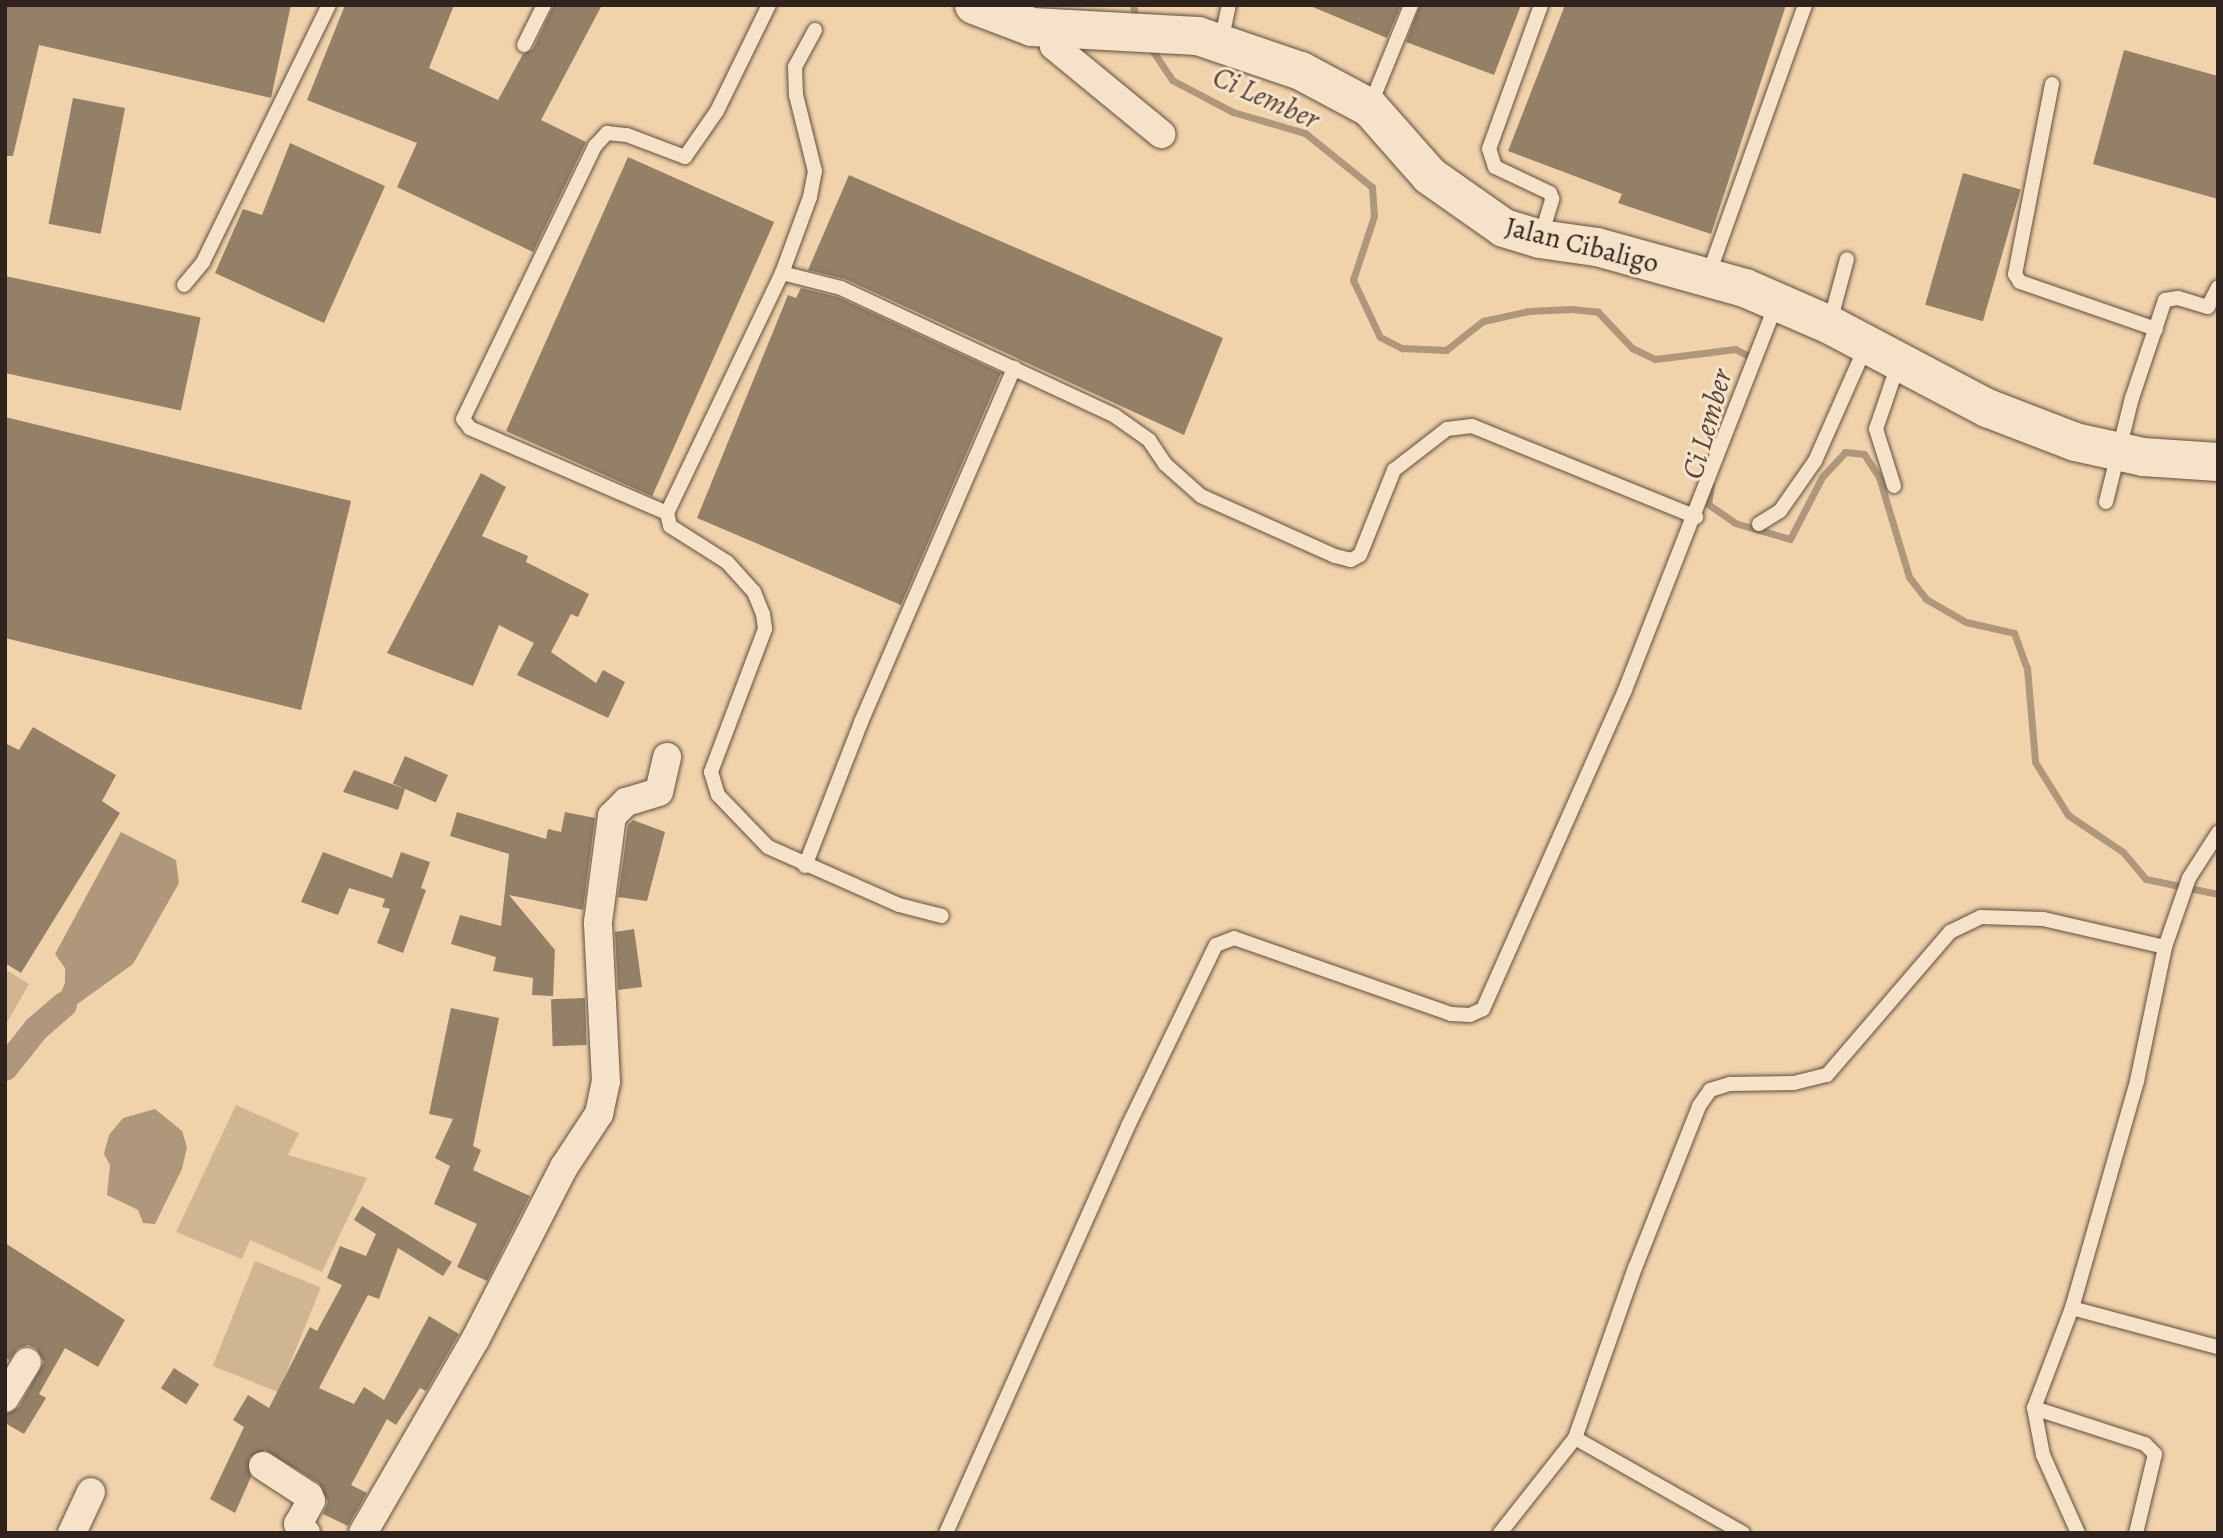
<!DOCTYPE html>
<html>
<head>
<meta charset="utf-8">
<style>
  body { margin:0 }
  #map { position:relative; width:2223px; height:1538px; overflow:hidden; background:#f1d3ab; font-family:Alegreya,serif }
  div>[style] { position:absolute }
  [style*='--x'] { left:calc(var(--x)*1px); top:calc(var(--y)*1px); width:calc(var(--w)*1px); rotate:calc(var(--a)*1deg) }
  .green>* { inset:0; background:#d0b593; transform-origin:0 0 }
  .water>* { inset:0; background:#af977b }
  .stream>* { height:7px; margin:-3.5px; padding:0 3.5px; transform-origin:3.5px; border-radius:3.5px; background:#af977b }
  .canal>* { height:26px; margin:-13px; padding:0 13px; transform-origin:13px; border-radius:13px; background:#af977b }
  .building>* { inset:0; background:#947f67; transform-origin:0 0 }
  .roads { filter:drop-shadow(0 0 2px #604f41) drop-shadow(0 0 2px #604f41) }
  .lane>* { height:14px; margin:-7px; padding:0 7px; transform-origin:7px; border-radius:7px; background:#f6e2c8 }
  .street>* { height:28px; margin:-14px; padding:0 14px; transform-origin:14px; border-radius:14px; background:#f6e2c8 }
  .secondary>* { height:38px; margin:-19px; padding:0 19px; transform-origin:19px; border-radius:19px; background:#f6e2c8 }
  span { translate:-50% -50%; white-space:nowrap; text-align:center; line-height:1.15; -webkit-text-stroke:6px #f6e2c8; paint-order:stroke }
  .street-label { font-size:28px; color:#30231e }
  .water-label { font-size:30px; color:#56463a; font-style:italic }
  .frame { position:absolute; inset:0; border:7px solid #30231e; pointer-events:none }
</style>
</head>
<body>
<div id="map">
  <div class="green">
    <i style="clip-path:polygon(5px 969px,29px 984px,5px 1026px)"></i>
    <i style="clip-path:polygon(236px 1105px,299px 1133px,288px 1155px,367px 1178px,322px 1272px,250px 1240px,242px 1259px,176px 1232px)"></i>
    <i style="left:255px;top:1261px;width:71px;height:113px;rotate:22deg"></i>
  </div>
  <div class="water">
    <i style="clip-path:polygon(121px 832px,176px 860px,179px 883px,133px 964px,69px 1010px,58px 999px,65px 983px,65px 968px,55px 954px)"></i>
    <i style="clip-path:polygon(155px 1109px,182px 1131px,187px 1147px,182px 1169px,155px 1224px,143px 1223px,138px 1210px,107px 1195px,110px 1165px,104px 1154px,109px 1135px,123px 1118px)"></i>
  </div>
  <div class="stream">
    <i style="--x:1133;--y:5;--w:16;--a:79"></i>
    <i style="--x:1150;--y:47;--w:40;--a:56"></i>
    <i style="--x:1172;--y:80;--w:69;--a:27.7"></i>
    <i style="--x:1233;--y:112;--w:75;--a:16.3"></i>
    <i style="--x:1305;--y:133;--w:86;--a:38.9"></i>
    <i style="--x:1372;--y:187;--w:29;--a:86"></i>
    <i style="--x:1374;--y:216;--w:67;--a:108.2"></i>
    <i style="--x:1353;--y:280;--w:63;--a:64.7"></i>
    <i style="--x:1380;--y:337;--w:25;--a:27"></i>
    <i style="--x:1402;--y:348;--w:44;--a:2.6"></i>
    <i style="--x:1446;--y:350;--w:47;--a:-38.1"></i>
    <i style="--x:1483;--y:321;--w:47;--a:-12.3"></i>
    <i style="--x:1529;--y:311;--w:42;--a:-2.7"></i>
    <i style="--x:1571;--y:309;--w:27;--a:6"></i>
    <i style="--x:1598;--y:312;--w:50;--a:46.6"></i>
    <i style="--x:1632;--y:348;--w:25;--a:26"></i>
    <i style="--x:1655;--y:359;--w:81;--a:-7.1"></i>
    <i style="--x:1735;--y:349;--w:18;--a:27"></i>
    <i style="--x:1751;--y:357;--w:4;--a:104"></i>
    <i style="--x:1711;--y:485;--w:19;--a:99"></i>
    <i style="--x:1708;--y:504;--w:33;--a:35"></i>
    <i style="--x:1735;--y:523;--w:57;--a:16.2"></i>
    <i style="--x:1790;--y:539;--w:70;--a:-62.7"></i>
    <i style="--x:1822;--y:477;--w:34;--a:-47"></i>
    <i style="--x:1845;--y:452;--w:19;--a:6"></i>
    <i style="--x:1864;--y:454;--w:27;--a:57"></i>
    <i style="--x:1879;--y:477;--w:104;--a:73.3"></i>
    <i style="--x:1909;--y:577;--w:28;--a:52"></i>
    <i style="--x:1926;--y:599;--w:46;--a:29.9"></i>
    <i style="--x:1966;--y:622;--w:49;--a:12.9"></i>
    <i style="--x:2014;--y:633;--w:37;--a:70"></i>
    <i style="--x:2027;--y:668;--w:94;--a:85.1"></i>
    <i style="--x:2035;--y:762;--w:62;--a:58.1"></i>
    <i style="--x:2068;--y:815;--w:66;--a:33.9"></i>
    <i style="--x:2123;--y:852;--w:35;--a:50"></i>
    <i style="--x:2146;--y:879;--w:74;--a:11.8"></i>
  </div>
  <div class="canal">
    <i style="--x:5;--y:1068;--w:50;--a:-51.5"></i>
    <i style="--x:36;--y:1029;--w:37;--a:-41"></i>
  </div>
  <div class="building">
    <i style="clip-path:polygon(5px 5px,291px 5px,271px 98px,39px 45px,13px 156px,5px 156px)"></i>
    <i style="clip-path:polygon(345px 5px,454px 5px,429px 68px,498px 100px,523px 54px,533px 49px,554px 5px,602px 5px,541px 120px,586px 142px,533px 252px,397px 187px,417px 143px,307px 100px)"></i>
    <i style="clip-path:polygon(1308px 5px,1401px 5px,1387px 38px)"></i>
    <i style="clip-path:polygon(1420px 5px,1521px 5px,1494px 75px,1406px 42px)"></i>
    <i style="clip-path:polygon(1565px 5px,1786px 5px,1711px 234px,1618px 203px,1622px 194px,1508px 151px)"></i>
    <i style="clip-path:polygon(2124px 50px,2218px 76px,2218px 199px,2093px 164px)"></i>
    <i style="left:73px;top:98px;width:53px;height:128px;rotate:11deg"></i>
    <i style="clip-path:polygon(290px 143px,385px 186px,324px 323px,215px 273px,243px 209px,262px 215px)"></i>
    <i style="left:628px;top:157px;width:160px;height:300px;rotate:24deg"></i>
    <i style="left:1963px;top:173px;width:60px;height:137px;rotate:16deg"></i>
    <i style="clip-path:polygon(849px 175px,1223px 338px,1184px 435px,845px 279px,808px 270px)"></i>
    <i style="left:5px;top:276px;width:200px;height:95px;rotate:12deg"></i>
    <i style="clip-path:polygon(801px 288px,838px 297px,1001px 373px,901px 605px,697px 518px,788px 295px,796px 298px)"></i>
    <i style="clip-path:polygon(5px 417px,351px 501px,301px 710px,5px 638px)"></i>
    <i style="clip-path:polygon(481px 473px,506px 487px,482px 536px,528px 556px,526px 562px,589px 594px,578px 617px,571px 614px,551px 652px,596px 683px,603px 670px,625px 682px,608px 718px,517px 675px,534px 643px,499px 625px,473px 686px,387px 653px)"></i>
    <i style="clip-path:polygon(33px 727px,116px 775px,102px 801px,120px 813px,21px 973px,5px 963px,5px 743px,19px 750px)"></i>
    <i style="left:405px;top:756px;width:47px;height:30px;rotate:24deg"></i>
    <i style="clip-path:polygon(354px 770px,405px 789px,398px 810px,343px 792px)"></i>
    <i style="clip-path:polygon(457px 812px,546px 839px,548px 829px,561px 832px,565px 812px,595px 818px,583px 910px,509px 895px,555px 950px,553px 996px,532px 995px,533px 978px,493px 971px,496px 957px,451px 944px,460px 915px,501px 926px,509px 854px,450px 836px)"></i>
    <i style="clip-path:polygon(633px 820px,665px 832px,647px 901px,618px 897px,628px 825px)"></i>
    <i style="clip-path:polygon(323px 852px,392px 878px,401px 852px,430px 862px,421px 888px,426px 890px,403px 953px,377px 943px,390px 909px,382px 907px,385px 899px,349px 888px,338px 915px,301px 902px)"></i>
    <i style="clip-path:polygon(634px 929px,642px 987px,618px 990px,615px 932px)"></i>
    <i style="left:585px;top:998px;width:47px;height:34px;rotate:88deg"></i>
    <i style="clip-path:polygon(451px 1008px,499px 1018px,473px 1146px,481px 1150px,473px 1170px,530px 1196px,487px 1281px,457px 1267px,477px 1224px,434px 1204px,450px 1166px,435px 1158px,453px 1119px,429px 1114px)"></i>
    <i style="clip-path:polygon(362px 1206px,452px 1262px,443px 1276px,398px 1248px,379px 1299px,368px 1295px,319px 1388px,354px 1404px,364px 1387px,384px 1400px,429px 1316px,459px 1334px,426px 1391px,420px 1388px,396px 1425px,387px 1419px,351px 1485px,367px 1493px,348px 1526px,323px 1514px,328px 1502px,319px 1483px,265px 1450px,249px 1458px,251px 1477px,235px 1513px,210px 1499px,244px 1427px,233px 1420px,248px 1395px,269px 1408px,310px 1327px,317px 1331px,342px 1285px,327px 1278px,340px 1246px,366px 1256px,376px 1234px,354px 1220px)"></i>
    <i style="clip-path:polygon(5px 1243px,125px 1320px,98px 1367px,65px 1348px,39px 1394px,46px 1398px,24px 1434px,5px 1423px,5px 1415px,19px 1407px,44px 1362px,36px 1348px,28px 1345px,18px 1348px,9px 1360px,5px 1357px)"></i>
    <i style="left:174px;top:1368px;width:30px;height:24px;rotate:33deg"></i>
  </div>
  <div class="roads">
    <div class="lane">
      <i style="--x:815;--y:30;--w:42;--a:118.4"></i>
      <i style="--x:795;--y:67;--w:28;--a:88"></i>
      <i style="--x:796;--y:95;--w:78;--a:76"></i>
      <i style="--x:815;--y:171;--w:26;--a:101"></i>
      <i style="--x:810;--y:197;--w:81;--a:110.2"></i>
      <i style="--x:782;--y:273;--w:266;--a:115.6"></i>
      <i style="--x:667;--y:513;--w:13;--a:77"></i>
      <i style="--x:670;--y:526;--w:67;--a:32.3"></i>
      <i style="--x:727;--y:562;--w:40;--a:48"></i>
      <i style="--x:754;--y:592;--w:24;--a:68"></i>
      <i style="--x:763;--y:614;--w:15;--a:82"></i>
      <i style="--x:765;--y:629;--w:153;--a:110.7"></i>
      <i style="--x:711;--y:772;--w:24;--a:73"></i>
      <i style="--x:718;--y:795;--w:72;--a:46.1"></i>
      <i style="--x:768;--y:847;--w:143;--a:23.9"></i>
      <i style="--x:899;--y:905;--w:44;--a:14.3"></i>
      <i style="--x:1221;--y:42;--w:38;--a:-78"></i>
      <i style="--x:524;--y:45;--w:45;--a:-63.4"></i>
      <i style="--x:2052;--y:84;--w:194;--a:101"></i>
      <i style="--x:2015;--y:274;--w:9;--a:58"></i>
      <i style="--x:2020;--y:282;--w:144;--a:19.1"></i>
      <i style="--x:1370;--y:106;--w:109;--a:-67.9"></i>
      <i style="--x:1541;--y:236;--w:39;--a:-73"></i>
      <i style="--x:1552;--y:199;--w:6;--a:-108"></i>
      <i style="--x:1550;--y:193;--w:61;--a:-154.7"></i>
      <i style="--x:1495;--y:167;--w:19;--a:-108"></i>
      <i style="--x:1489;--y:149;--w:153;--a:-70.1"></i>
      <i style="--x:782;--y:273;--w:61;--a:14.3"></i>
      <i style="--x:841;--y:288;--w:302;--a:25"></i>
      <i style="--x:1115;--y:416;--w:42;--a:35.2"></i>
      <i style="--x:1149;--y:440;--w:29;--a:56"></i>
      <i style="--x:1165;--y:464;--w:48;--a:41.6"></i>
      <i style="--x:1201;--y:496;--w:147;--a:24.1"></i>
      <i style="--x:1335;--y:556;--w:16;--a:14"></i>
      <i style="--x:1351;--y:560;--w:10;--a:-29"></i>
      <i style="--x:1360;--y:555;--w:92;--a:-68.2"></i>
      <i style="--x:1394;--y:470;--w:67;--a:-37.7"></i>
      <i style="--x:1447;--y:429;--w:25;--a:-7"></i>
      <i style="--x:1472;--y:426;--w:242;--a:22.1"></i>
      <i style="--x:1708;--y:276;--w:288;--a:-70.3"></i>
      <i style="--x:184;--y:285;--w:30;--a:-50"></i>
      <i style="--x:203;--y:262;--w:286;--a:-63.9"></i>
      <i style="--x:1830;--y:322;--w:65;--a:-74.9"></i>
      <i style="--x:1894;--y:486;--w:60;--a:-107.5"></i>
      <i style="--x:1876;--y:429;--w:71;--a:-71.1"></i>
      <i style="--x:2106;--y:502;--w:107;--a:-76"></i>
      <i style="--x:2132;--y:398;--w:103;--a:-71.4"></i>
      <i style="--x:2165;--y:300;--w:13;--a:-9"></i>
      <i style="--x:2178;--y:298;--w:31;--a:17"></i>
      <i style="--x:2208;--y:307;--w:22;--a:-63"></i>
      <i style="--x:667;--y:513;--w:215;--a:-156.7"></i>
      <i style="--x:470;--y:428;--w:11;--a:-128"></i>
      <i style="--x:463;--y:419;--w:303;--a:-64.2"></i>
      <i style="--x:595;--y:146;--w:18;--a:-47"></i>
      <i style="--x:607;--y:133;--w:20;--a:6"></i>
      <i style="--x:627;--y:135;--w:62;--a:20.8"></i>
      <i style="--x:685;--y:157;--w:56;--a:-55.2"></i>
      <i style="--x:717;--y:111;--w:118;--a:-63.9"></i>
      <i style="--x:1759;--y:524;--w:25;--a:-32"></i>
      <i style="--x:1780;--y:511;--w:61;--a:-55"></i>
      <i style="--x:1815;--y:461;--w:126;--a:-66.1"></i>
      <i style="--x:805;--y:866;--w:155;--a:-68.7"></i>
      <i style="--x:861;--y:722;--w:386;--a:-66.6"></i>
      <i style="--x:2072;--y:1308;--w:151;--a:15"></i>
      <i style="--x:2034;--y:1408;--w:117;--a:18"></i>
      <i style="--x:2145;--y:1444;--w:14;--a:45"></i>
      <i style="--x:2155;--y:1454;--w:81;--a:103.5"></i>
      <i style="--x:1575;--y:1438;--w:193;--a:29.5"></i>
      <i style="--x:946;--y:1533;--w:446;--a:-65.9"></i>
      <i style="--x:1128;--y:1126;--w:201;--a:-64.1"></i>
      <i style="--x:1216;--y:945;--w:19;--a:-21"></i>
      <i style="--x:1234;--y:938;--w:230;--a:19.3"></i>
      <i style="--x:1451;--y:1014;--w:19;--a:3"></i>
      <i style="--x:1470;--y:1015;--w:14;--a:-25"></i>
      <i style="--x:1483;--y:1009;--w:349;--a:-66"></i>
      <i style="--x:1625;--y:690;--w:416;--a:-68.6"></i>
      <i style="--x:1500;--y:1533;--w:121;--a:-51.7"></i>
      <i style="--x:1575;--y:1438;--w:180;--a:-70.6"></i>
      <i style="--x:1635;--y:1268;--w:174;--a:-68.4"></i>
      <i style="--x:1699;--y:1106;--w:19;--a:-55"></i>
      <i style="--x:1710;--y:1090;--w:21;--a:-17"></i>
      <i style="--x:1730;--y:1084;--w:64;--a:-0.9"></i>
      <i style="--x:1794;--y:1083;--w:34;--a:-14"></i>
      <i style="--x:1827;--y:1075;--w:189;--a:-49.3"></i>
      <i style="--x:1950;--y:932;--w:34;--a:-26"></i>
      <i style="--x:1981;--y:917;--w:62;--a:1.8"></i>
      <i style="--x:2043;--y:919;--w:125;--a:12.9"></i>
      <i style="--x:2078;--y:1533;--w:85;--a:-114.2"></i>
      <i style="--x:2043;--y:1455;--w:48;--a:-100.8"></i>
      <i style="--x:2034;--y:1408;--w:107;--a:-69.2"></i>
      <i style="--x:2072;--y:1308;--w:236;--a:-74"></i>
      <i style="--x:2137;--y:1081;--w:137;--a:-78.2"></i>
      <i style="--x:2165;--y:947;--w:73;--a:-70.8"></i>
      <i style="--x:2189;--y:878;--w:54;--a:-57.2"></i>
    </div>
    <div class="street">
      <i style="--x:1052;--y:30;--w:16;--a:83"></i>
      <i style="--x:1054;--y:46;--w:139;--a:39.4"></i>
      <i style="--x:5;--y:1398;--w:42;--a:-58.6"></i>
      <i style="--x:263;--y:1466;--w:55;--a:33.1"></i>
      <i style="--x:309;--y:1496;--w:5;--a:68"></i>
      <i style="--x:311;--y:1501;--w:26;--a:119"></i>
      <i style="--x:298;--y:1524;--w:12;--a:48"></i>
      <i style="--x:72;--y:1533;--w:45;--a:-65.1"></i>
      <i style="--x:363;--y:1533;--w:223;--a:-59.9"></i>
      <i style="--x:475;--y:1340;--w:195;--a:-62.8"></i>
      <i style="--x:564;--y:1167;--w:64;--a:-56.6"></i>
      <i style="--x:599;--y:1114;--w:33;--a:-78"></i>
      <i style="--x:606;--y:1082;--w:160;--a:-92.9"></i>
      <i style="--x:598;--y:922;--w:107;--a:-82.5"></i>
      <i style="--x:612;--y:816;--w:20;--a:-45"></i>
      <i style="--x:626;--y:802;--w:34;--a:-17"></i>
      <i style="--x:659;--y:792;--w:36;--a:-77"></i>
    </div>
    <div class="secondary">
      <i style="--x:974;--y:5;--w:62;--a:20.8"></i>
      <i style="--x:1032;--y:27;--w:166;--a:3.1"></i>
      <i style="--x:1198;--y:36;--w:109;--a:18.8"></i>
      <i style="--x:1301;--y:71;--w:78;--a:28.2"></i>
      <i style="--x:1370;--y:108;--w:91;--a:48.6"></i>
      <i style="--x:1430;--y:176;--w:90;--a:35.1"></i>
      <i style="--x:1504;--y:228;--w:38;--a:17"></i>
      <i style="--x:1540;--y:239;--w:58;--a:8"></i>
      <i style="--x:1597;--y:247;--w:154;--a:15.5"></i>
      <i style="--x:1745;--y:288;--w:93;--a:23.5"></i>
      <i style="--x:1830;--y:325;--w:178;--a:27.9"></i>
      <i style="--x:1987;--y:408;--w:94;--a:21.1"></i>
      <i style="--x:2075;--y:442;--w:70;--a:12.4"></i>
      <i style="--x:2143;--y:457;--w:75;--a:3.8"></i>
    </div>
  </div>
  <div class="street-label">
    <span style="left:1582px;top:245px;rotate:14deg">Jalan Cibaligo</span>
  </div>
  <div class="water-label">
    <span style="left:1266px;top:98px;rotate:24deg">Ci Lember</span>
    <span style="left:1707px;top:424px;rotate:-74deg">Ci Lember</span>
  </div>
  <div class="frame"></div>
</div>
</body>
</html>
